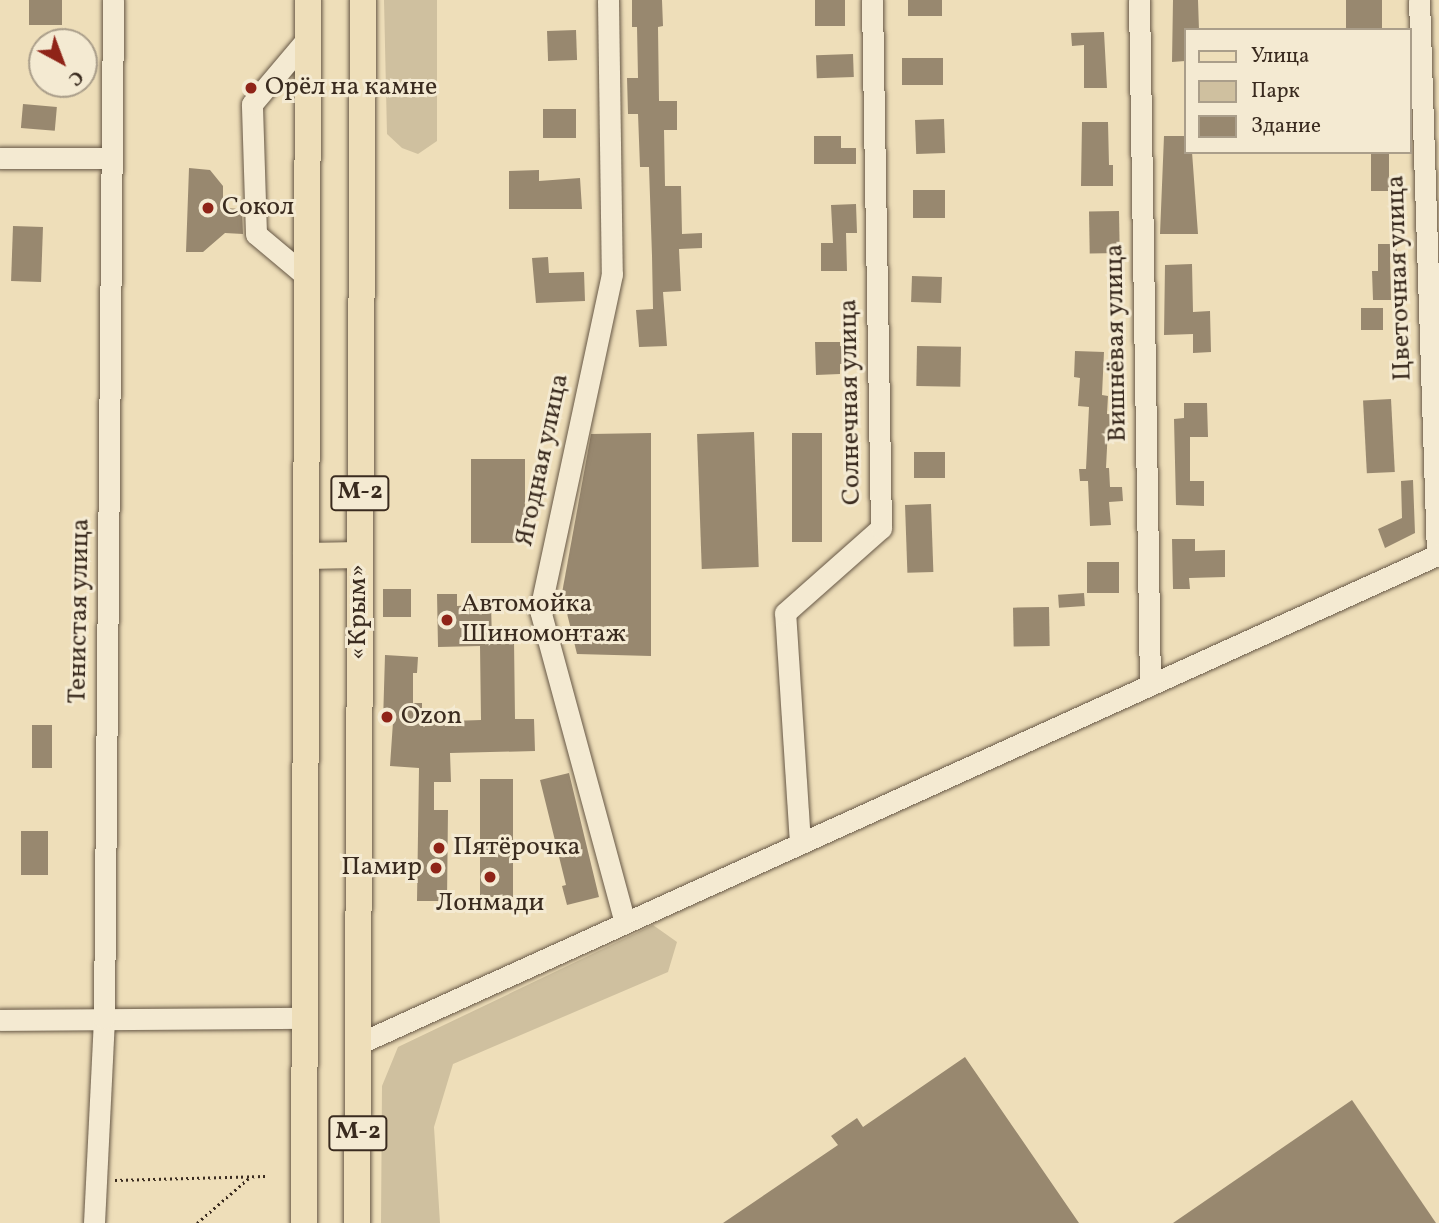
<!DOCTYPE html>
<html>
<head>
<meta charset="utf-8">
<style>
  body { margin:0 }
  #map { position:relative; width:1439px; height:1223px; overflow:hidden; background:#eedeb9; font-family:Vollkorn,serif }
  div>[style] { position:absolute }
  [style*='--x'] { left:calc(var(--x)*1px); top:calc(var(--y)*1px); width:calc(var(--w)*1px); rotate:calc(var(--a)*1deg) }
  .green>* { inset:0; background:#cfc09f }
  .building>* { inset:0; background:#98886f; transform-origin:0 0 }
  .path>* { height:2.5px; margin-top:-1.25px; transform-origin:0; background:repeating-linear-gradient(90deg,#3a2b1f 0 2px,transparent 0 5.5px) }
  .roads { filter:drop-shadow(0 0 2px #675846) drop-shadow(0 0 2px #675846) }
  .minor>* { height:21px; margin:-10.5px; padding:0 10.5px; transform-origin:10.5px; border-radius:10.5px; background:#f4ead2 }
  .major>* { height:26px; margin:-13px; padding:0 13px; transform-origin:13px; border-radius:13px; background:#eedeb9 }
  .dots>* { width:19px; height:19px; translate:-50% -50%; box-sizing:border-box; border:4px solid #f4ead2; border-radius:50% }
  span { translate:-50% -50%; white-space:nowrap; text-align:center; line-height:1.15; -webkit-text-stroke:6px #f4ead2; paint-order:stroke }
  .shield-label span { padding:2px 5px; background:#f4ead2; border:2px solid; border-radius:5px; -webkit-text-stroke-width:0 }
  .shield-label { font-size:24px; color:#3a2b1f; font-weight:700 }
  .poi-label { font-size:26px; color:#3a2b1f }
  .left { translate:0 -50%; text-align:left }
  .right { translate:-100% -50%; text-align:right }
  .street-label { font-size:26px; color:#3a2b1f }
  .legend { position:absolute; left:1184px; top:28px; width:228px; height:126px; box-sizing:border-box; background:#f4ead2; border:2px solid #aa9e8a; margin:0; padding:9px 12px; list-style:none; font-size:21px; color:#3a2b1f }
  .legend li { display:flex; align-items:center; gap:14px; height:35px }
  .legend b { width:35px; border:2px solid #aa9e8a }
  .north { position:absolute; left:28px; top:28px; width:70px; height:70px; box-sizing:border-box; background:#f4ead2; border:2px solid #aa9e8a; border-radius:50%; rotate:139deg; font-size:19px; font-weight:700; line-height:28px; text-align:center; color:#3a2b1f }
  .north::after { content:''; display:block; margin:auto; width:24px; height:32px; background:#8f2418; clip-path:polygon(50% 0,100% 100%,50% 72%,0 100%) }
</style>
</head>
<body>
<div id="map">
  <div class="green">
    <i style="clip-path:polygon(384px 0,437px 0,437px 141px,418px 154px,402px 148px,387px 134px)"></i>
    <i style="clip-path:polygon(653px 925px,677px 942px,668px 972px,453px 1064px,434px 1127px,440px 1223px,381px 1223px,382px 1086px,398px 1047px)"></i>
  </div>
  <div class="building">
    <i style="left:29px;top:0;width:33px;height:25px"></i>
    <i style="clip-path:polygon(632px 0,662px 0,663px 26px,658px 27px,659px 101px,677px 101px,677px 130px,664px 130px,665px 186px,681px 186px,682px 234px,702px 233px,702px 248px,679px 249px,681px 291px,663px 292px,667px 346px,639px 347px,636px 310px,653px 309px,652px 256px,649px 167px,640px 167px,638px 114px,628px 114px,627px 78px,638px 78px,637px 27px,632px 27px)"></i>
    <i style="left:815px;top:0;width:30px;height:26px"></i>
    <i style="left:908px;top:0;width:34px;height:16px"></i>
    <i style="clip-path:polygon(1173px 0,1198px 0,1199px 30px,1185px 30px,1185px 61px,1172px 62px)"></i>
    <i style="left:1346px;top:0;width:36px;height:30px"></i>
    <i style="left:576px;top:30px;width:30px;height:29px;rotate:88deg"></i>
    <i style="clip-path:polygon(1104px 32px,1107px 88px,1084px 88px,1084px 45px,1072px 46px,1071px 33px)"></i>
    <i style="left:853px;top:54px;width:23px;height:37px;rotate:88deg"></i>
    <i style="left:902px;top:58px;width:41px;height:27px"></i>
    <i style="left:23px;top:104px;width:34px;height:24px;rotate:5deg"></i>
    <i style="left:543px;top:109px;width:33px;height:29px"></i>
    <i style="left:944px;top:119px;width:34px;height:29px;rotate:88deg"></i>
    <i style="clip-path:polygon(1082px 122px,1108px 122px,1109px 165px,1113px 165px,1113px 186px,1081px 186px)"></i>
    <i style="clip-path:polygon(814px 136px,841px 136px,841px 148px,856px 148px,856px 164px,814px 164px)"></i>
    <i style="clip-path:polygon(1164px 136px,1185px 136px,1185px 152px,1192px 152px,1198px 234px,1160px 234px)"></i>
    <i style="clip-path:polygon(1371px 152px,1389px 152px,1389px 177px,1396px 177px,1396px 191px,1371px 191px)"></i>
    <i style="clip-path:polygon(189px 168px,210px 170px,223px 186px,223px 208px,242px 209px,243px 234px,225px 233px,203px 252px,186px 252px)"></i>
    <i style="clip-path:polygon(539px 170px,539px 181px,580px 178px,582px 209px,509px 209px,509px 171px)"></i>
    <i style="left:945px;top:190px;width:28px;height:32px;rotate:90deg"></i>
    <i style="clip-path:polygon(856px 204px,857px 233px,846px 233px,847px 271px,821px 271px,821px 243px,833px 243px,831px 205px)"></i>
    <i style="left:1119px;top:211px;width:42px;height:30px;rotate:89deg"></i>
    <i style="left:13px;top:226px;width:30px;height:55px;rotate:2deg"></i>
    <i style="clip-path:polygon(1378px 244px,1397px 244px,1397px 257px,1390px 257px,1391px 300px,1373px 300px,1372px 271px,1378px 271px)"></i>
    <i style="clip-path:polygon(548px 257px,549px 273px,584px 272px,585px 301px,536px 303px,532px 258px)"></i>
    <i style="clip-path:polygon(1192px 264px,1193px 312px,1210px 311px,1211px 352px,1193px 353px,1193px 334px,1164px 335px,1165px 265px)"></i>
    <i style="left:912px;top:276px;width:30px;height:26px;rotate:2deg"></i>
    <i style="left:1383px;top:308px;width:22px;height:22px;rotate:90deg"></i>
    <i style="clip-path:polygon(815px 342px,840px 342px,840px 346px,848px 346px,848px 364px,840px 364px,840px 374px,816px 375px)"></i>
    <i style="left:917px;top:346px;width:44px;height:40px;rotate:1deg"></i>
    <i style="clip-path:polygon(1075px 351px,1104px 352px,1102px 395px,1108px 396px,1107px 414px,1122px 415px,1122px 429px,1108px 428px,1106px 468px,1109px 468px,1110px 487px,1122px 487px,1123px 501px,1109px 502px,1111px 525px,1090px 526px,1088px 481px,1080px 481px,1079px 469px,1086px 469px,1089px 407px,1078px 406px,1080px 378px,1074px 377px)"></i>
    <i style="left:1391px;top:399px;width:73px;height:28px;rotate:87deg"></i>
    <i style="clip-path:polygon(1184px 403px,1207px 403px,1208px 437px,1190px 437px,1190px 481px,1204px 481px,1204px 506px,1176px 505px,1174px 419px,1184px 418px)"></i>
    <i style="left:754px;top:432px;width:135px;height:57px;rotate:88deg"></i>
    <i style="clip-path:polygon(651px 433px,651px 656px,577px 654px,562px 593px,591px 434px)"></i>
    <i style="left:792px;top:433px;width:30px;height:109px"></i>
    <i style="left:914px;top:452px;width:31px;height:26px"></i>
    <i style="left:471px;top:459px;width:54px;height:84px"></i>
    <i style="clip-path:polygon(1413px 480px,1415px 533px,1385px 548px,1378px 529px,1402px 518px,1401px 481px)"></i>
    <i style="left:931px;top:504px;width:68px;height:26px;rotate:88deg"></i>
    <i style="clip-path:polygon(1172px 539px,1195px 539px,1195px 551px,1225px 550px,1225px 577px,1189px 578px,1190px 589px,1173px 589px)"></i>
    <i style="left:1119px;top:562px;width:31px;height:32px;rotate:90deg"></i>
    <i style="left:383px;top:589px;width:28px;height:28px"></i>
    <i style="left:1084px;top:593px;width:13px;height:26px;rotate:86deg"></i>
    <i style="clip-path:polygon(437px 594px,457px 594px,457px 606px,491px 604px,492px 640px,514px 640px,515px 719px,534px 719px,535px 751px,450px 753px,451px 782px,434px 782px,434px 810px,448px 810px,447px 901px,417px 901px,419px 768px,390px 766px,393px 722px,383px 722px,385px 655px,418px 657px,417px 673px,413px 673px,413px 703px,422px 703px,422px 722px,481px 720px,480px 646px,438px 647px)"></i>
    <i style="left:1049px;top:607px;width:39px;height:36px;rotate:89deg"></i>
    <i style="left:32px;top:725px;width:20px;height:43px"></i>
    <i style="clip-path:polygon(569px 773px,599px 897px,567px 905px,562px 886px,566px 885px,540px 780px)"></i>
    <i style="left:480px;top:779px;width:33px;height:118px"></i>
    <i style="left:21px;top:831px;width:27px;height:44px"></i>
    <i style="clip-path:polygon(965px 1057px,1079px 1223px,723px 1223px,838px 1145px,831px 1136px,857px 1118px,863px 1127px)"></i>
    <i style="clip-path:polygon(1352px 1100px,1436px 1223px,1173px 1223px)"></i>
  </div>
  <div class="path">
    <i style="--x:115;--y:1180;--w:151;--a:-1.5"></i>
    <i style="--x:197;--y:1223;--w:70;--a:-41"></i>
  </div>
  <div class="roads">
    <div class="minor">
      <i style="--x:608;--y:0;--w:274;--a:89.2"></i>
      <i style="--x:612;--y:274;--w:344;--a:102.1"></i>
      <i style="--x:540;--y:610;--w:323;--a:74.8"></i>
      <i style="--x:1139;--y:0;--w:684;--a:89.08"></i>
      <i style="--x:1419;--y:0;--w:555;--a:88.14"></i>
      <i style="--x:0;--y:158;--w:112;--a:0"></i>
      <i style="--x:306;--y:276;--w:65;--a:-140"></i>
      <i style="--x:256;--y:234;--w:130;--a:-91.8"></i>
      <i style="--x:252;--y:104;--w:85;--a:-49.8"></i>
      <i style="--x:800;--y:843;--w:230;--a:-93.7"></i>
      <i style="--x:785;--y:613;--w:128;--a:-41.5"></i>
      <i style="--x:881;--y:528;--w:528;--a:-90.98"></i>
      <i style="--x:0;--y:1020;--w:303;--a:-0.4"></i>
      <i style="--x:358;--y:1044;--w:1187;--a:-24.38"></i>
      <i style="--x:94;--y:1223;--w:205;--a:-87.2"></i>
      <i style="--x:104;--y:1018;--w:1018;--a:-89.49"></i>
    </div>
    <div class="major">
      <i style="--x:306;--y:556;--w:53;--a:-1.1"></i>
      <i style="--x:304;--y:1223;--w:1223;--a:-89.81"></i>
      <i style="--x:357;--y:1223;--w:1223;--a:-89.72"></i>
    </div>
  </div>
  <div class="dots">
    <i style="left:251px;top:88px;background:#8f2418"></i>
    <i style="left:208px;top:208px;background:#8f2418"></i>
    <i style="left:447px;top:620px;background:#8f2418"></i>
    <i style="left:387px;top:717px;background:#8f2418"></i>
    <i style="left:439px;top:848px;background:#8f2418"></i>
    <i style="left:436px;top:868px;background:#8f2418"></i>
    <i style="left:490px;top:877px;background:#8f2418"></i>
  </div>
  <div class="shield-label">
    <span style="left:360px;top:493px">М-2</span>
    <span style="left:358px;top:1133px">М-2</span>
  </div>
  <div class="poi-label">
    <span class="left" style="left:265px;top:88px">Орёл на камне</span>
    <span class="left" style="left:222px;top:208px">Сокол</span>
    <span class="left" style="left:461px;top:620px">Автомойка<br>Шиномонтаж</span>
    <span class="left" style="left:401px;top:717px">Ozon</span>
    <span class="left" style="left:453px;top:848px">Пятёрочка</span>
    <span class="right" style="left:422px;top:868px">Памир</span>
    <span style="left:490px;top:904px">Лонмади</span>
  </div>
  <div class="street-label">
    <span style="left:1400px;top:278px;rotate:-92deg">Цветочная улица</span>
    <span style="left:1117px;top:343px;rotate:-91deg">Вишнёвая улица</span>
    <span style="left:851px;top:402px;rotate:-91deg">Солнечная улица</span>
    <span style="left:543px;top:460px;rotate:-78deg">Ягодная улица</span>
    <span style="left:80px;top:611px;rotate:-89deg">Тенистая улица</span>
    <span style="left:359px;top:612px;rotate:-90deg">«Крым»</span>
  </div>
  <ul class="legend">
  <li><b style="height:9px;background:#eedeb9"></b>Улица</li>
  <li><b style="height:19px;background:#cfc09f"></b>Парк</li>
  <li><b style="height:19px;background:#98886f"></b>Здание</li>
  </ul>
  <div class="north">С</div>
</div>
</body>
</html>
